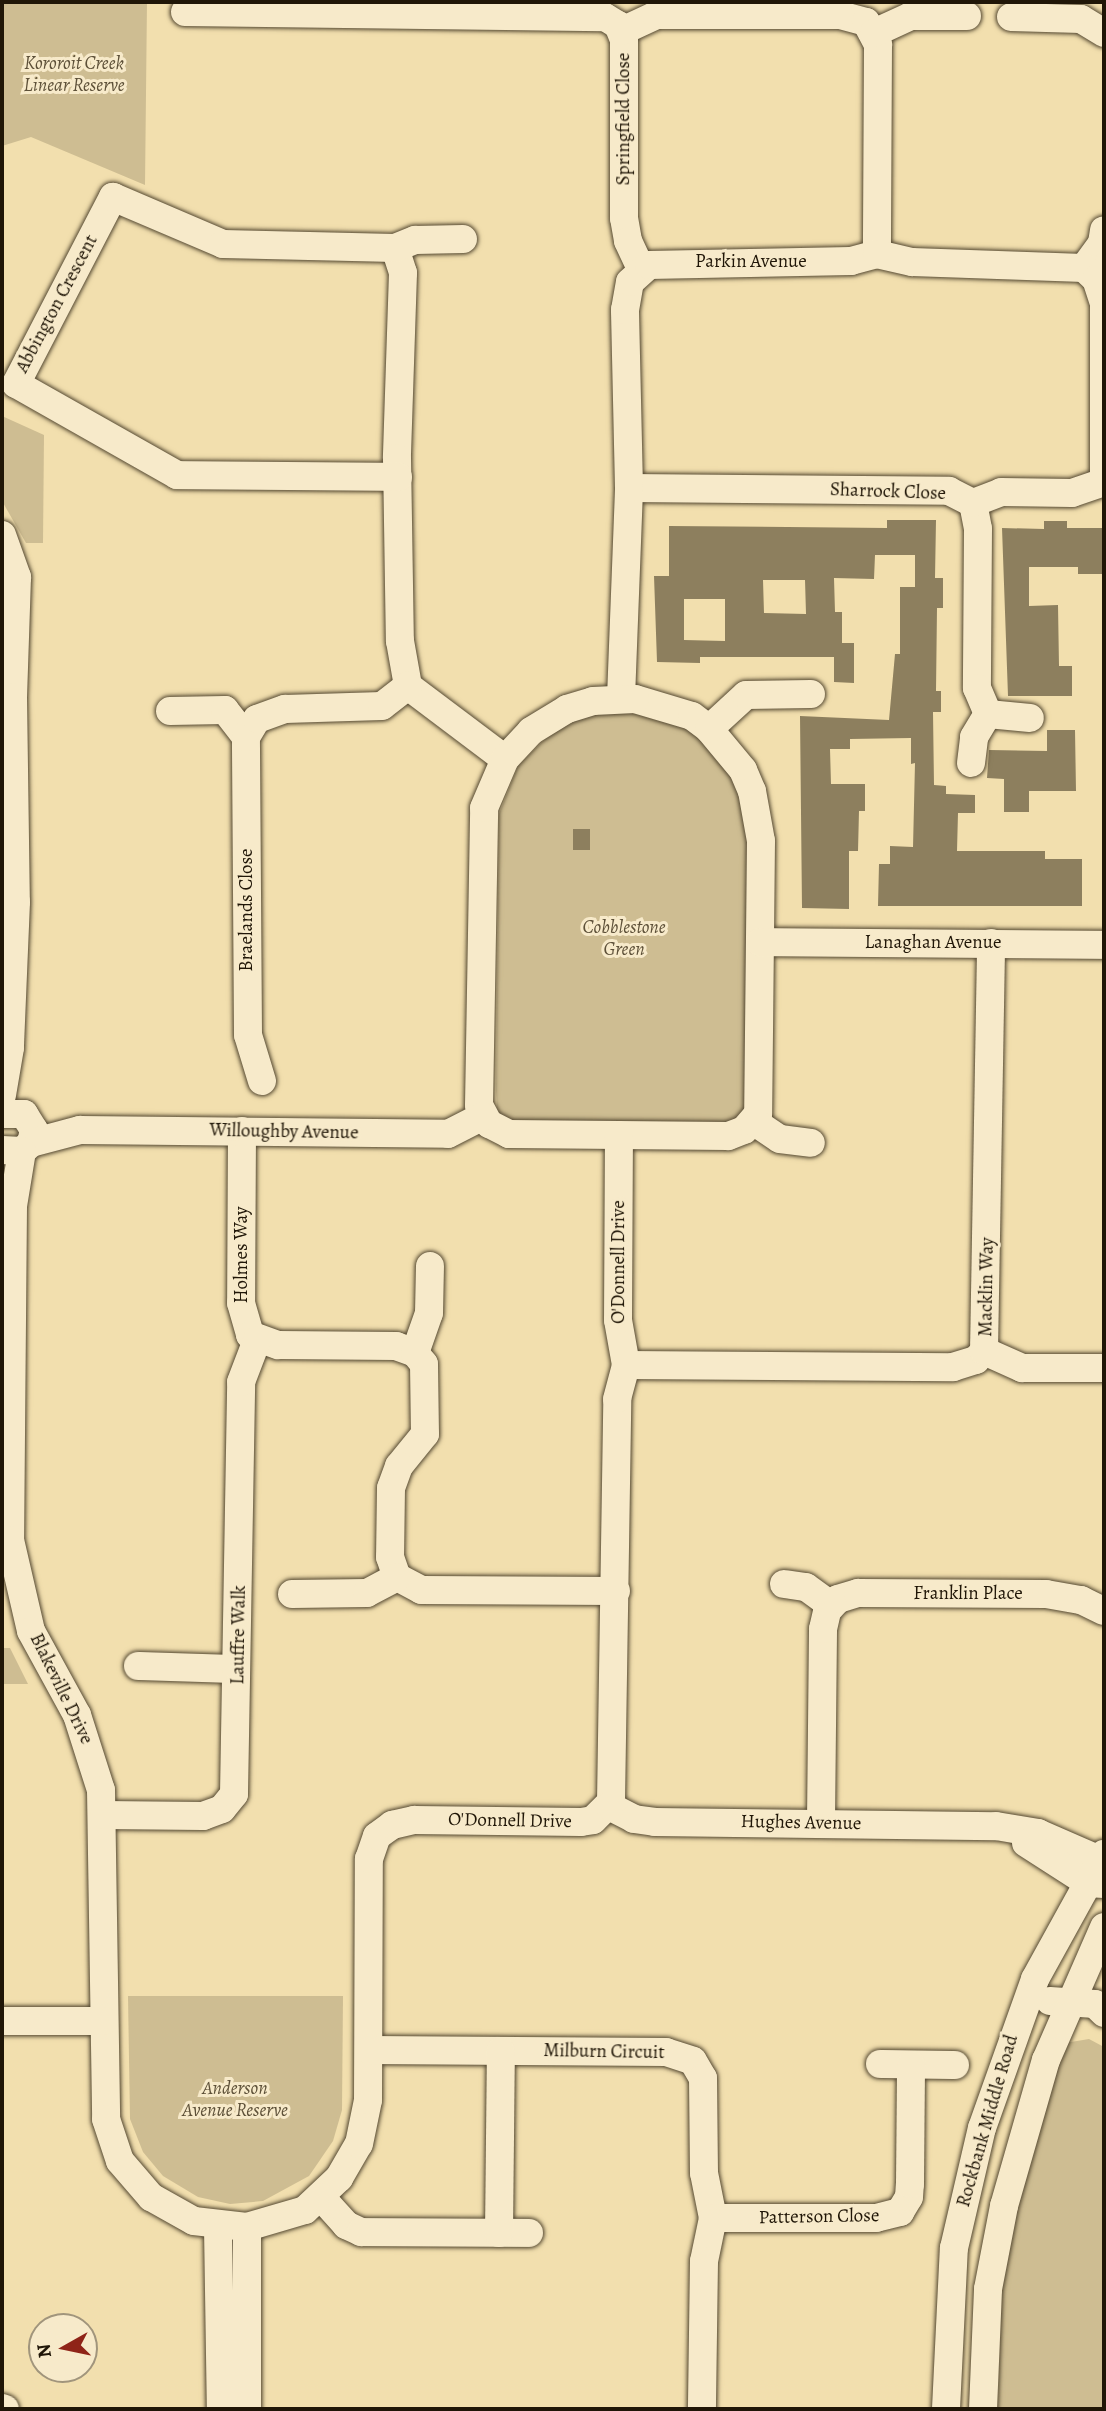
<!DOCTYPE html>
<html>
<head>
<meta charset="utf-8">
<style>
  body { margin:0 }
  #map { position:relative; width:1106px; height:2411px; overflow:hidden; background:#f2dfae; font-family:Alegreya,serif }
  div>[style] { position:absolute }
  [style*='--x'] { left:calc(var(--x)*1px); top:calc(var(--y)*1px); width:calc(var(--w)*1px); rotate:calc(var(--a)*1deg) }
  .green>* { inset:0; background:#cebd92 }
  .building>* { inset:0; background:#8d7f5e; transform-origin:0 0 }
  .roads { filter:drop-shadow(0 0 2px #544831) drop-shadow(0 0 2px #544831) }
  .minor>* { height:28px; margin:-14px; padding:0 14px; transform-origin:14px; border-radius:14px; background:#f7eaca }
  span { translate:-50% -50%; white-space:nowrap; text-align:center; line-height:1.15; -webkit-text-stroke:6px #f7eaca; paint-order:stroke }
  .park-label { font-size:19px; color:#5d5038; font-style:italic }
  .street-label { font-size:19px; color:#201607 }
  .frame { position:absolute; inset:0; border:4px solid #201607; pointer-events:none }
  .north { position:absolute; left:28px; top:2313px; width:70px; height:70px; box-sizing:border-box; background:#f7eaca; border:2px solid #a1957c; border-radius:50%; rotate:261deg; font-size:19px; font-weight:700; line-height:28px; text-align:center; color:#201607 }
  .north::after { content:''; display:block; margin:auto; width:24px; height:32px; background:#8f2418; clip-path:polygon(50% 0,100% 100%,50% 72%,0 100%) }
</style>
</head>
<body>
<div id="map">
  <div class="green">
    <i style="clip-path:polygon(2px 2px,147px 2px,145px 185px,31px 137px,2px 146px)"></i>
    <i style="clip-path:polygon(2px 416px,44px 435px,43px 543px,26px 543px,2px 501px)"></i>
    <i style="clip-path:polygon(625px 708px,691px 728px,721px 756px,742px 794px,750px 837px,748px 1106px,733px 1124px,505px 1121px,497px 1110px,496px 1091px,499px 814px,518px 766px,556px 728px,594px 711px)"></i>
    <i style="clip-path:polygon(2px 1648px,10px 1648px,28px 1684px,2px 1684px)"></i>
    <i style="clip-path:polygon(128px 1996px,343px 1996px,342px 2110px,333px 2141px,309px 2176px,263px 2201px,230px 2204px,198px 2197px,163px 2176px,143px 2152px,130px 2119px)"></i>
    <i style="clip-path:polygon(1089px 2039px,1104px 2047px,1104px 2409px,998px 2409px,1002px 2284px,1013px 2212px,1065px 2043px)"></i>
  </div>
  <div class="building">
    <i style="clip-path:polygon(evenodd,887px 520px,936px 520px,935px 578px,943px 578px,943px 608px,937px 608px,936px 691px,941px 691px,941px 712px,933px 712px,934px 785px,946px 786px,946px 794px,975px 795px,975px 813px,958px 813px,957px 851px,1045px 851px,1045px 859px,1082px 859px,1082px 906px,878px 906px,879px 864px,890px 864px,890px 846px,913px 847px,915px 763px,911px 764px,911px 738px,850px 739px,850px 749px,830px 749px,831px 784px,865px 784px,865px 811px,859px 811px,858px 851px,849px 851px,849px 909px,802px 908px,800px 716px,889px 720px,895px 654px,900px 654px,900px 587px,915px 587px,915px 555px,875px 555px,874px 579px,834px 578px,835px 612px,842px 612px,842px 643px,854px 643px,854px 683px,834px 682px,834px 657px,700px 657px,700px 663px,657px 662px,654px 576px,669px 576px,669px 526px,887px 528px,887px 520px,763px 580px,805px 580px,806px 614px,764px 613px,763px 580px,887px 520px,684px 599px,725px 599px,725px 641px,684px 640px,684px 599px)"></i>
    <i style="clip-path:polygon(1044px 521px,1067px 521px,1067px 528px,1102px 528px,1102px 574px,1078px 574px,1078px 567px,1029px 567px,1029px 606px,1058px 605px,1059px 666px,1072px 666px,1072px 696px,1008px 696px,1002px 528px,1044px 529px)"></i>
    <i style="clip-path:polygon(1047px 730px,1075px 730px,1076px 791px,1029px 791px,1029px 812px,1004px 812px,1004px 779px,987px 778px,989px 750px,1047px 751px)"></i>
    <i style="left:590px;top:829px;width:21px;height:17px;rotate:90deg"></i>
  </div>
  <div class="roads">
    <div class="minor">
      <i style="--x:185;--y:12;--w:420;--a:0.7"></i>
      <i style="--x:605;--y:17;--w:15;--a:32"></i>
      <i style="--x:618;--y:25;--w:16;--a:68"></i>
      <i style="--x:624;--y:40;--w:178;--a:90"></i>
      <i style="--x:624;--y:218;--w:23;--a:80"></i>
      <i style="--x:628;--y:241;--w:31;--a:65"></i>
      <i style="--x:1011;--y:17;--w:70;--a:1.6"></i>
      <i style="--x:1081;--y:19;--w:27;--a:31"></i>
      <i style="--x:622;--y:31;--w:38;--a:-25"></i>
      <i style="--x:656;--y:15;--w:184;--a:0"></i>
      <i style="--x:840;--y:15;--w:27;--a:15"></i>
      <i style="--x:866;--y:22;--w:26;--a:62"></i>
      <i style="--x:878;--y:45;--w:209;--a:90.3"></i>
      <i style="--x:874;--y:33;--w:41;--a:-24.7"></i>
      <i style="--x:911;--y:16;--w:56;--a:0"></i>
      <i style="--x:395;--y:248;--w:26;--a:72"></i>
      <i style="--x:403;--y:273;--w:185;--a:91.9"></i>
      <i style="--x:397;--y:458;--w:183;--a:89.1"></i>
      <i style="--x:400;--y:641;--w:46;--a:79.9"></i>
      <i style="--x:408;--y:686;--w:121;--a:37"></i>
      <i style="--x:1084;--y:268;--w:31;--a:-54"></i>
      <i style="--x:1102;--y:243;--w:13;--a:-81"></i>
      <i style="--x:398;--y:477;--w:221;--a:-179.5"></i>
      <i style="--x:177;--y:475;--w:185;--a:-150.5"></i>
      <i style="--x:16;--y:384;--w:211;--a:-62.6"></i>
      <i style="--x:113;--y:197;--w:120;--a:23.1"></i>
      <i style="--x:223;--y:244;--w:172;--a:1.3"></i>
      <i style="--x:395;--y:248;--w:22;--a:-22"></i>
      <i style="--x:415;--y:240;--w:48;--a:-1.2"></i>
      <i style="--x:629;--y:488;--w:320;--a:0.5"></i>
      <i style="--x:949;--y:491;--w:27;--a:27"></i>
      <i style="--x:973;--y:503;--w:26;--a:79"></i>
      <i style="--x:978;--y:529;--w:159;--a:90.4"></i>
      <i style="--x:977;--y:688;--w:28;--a:67"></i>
      <i style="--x:988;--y:714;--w:42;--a:5.4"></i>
      <i style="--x:973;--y:503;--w:30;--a:-21"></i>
      <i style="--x:1001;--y:492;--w:71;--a:0.8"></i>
      <i style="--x:1072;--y:493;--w:34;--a:-19"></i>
      <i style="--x:2;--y:535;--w:45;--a:70.3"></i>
      <i style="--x:17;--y:577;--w:120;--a:91.9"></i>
      <i style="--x:13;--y:697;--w:205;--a:89.2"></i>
      <i style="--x:16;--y:902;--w:146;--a:92.4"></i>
      <i style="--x:10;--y:1048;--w:48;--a:99.7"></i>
      <i style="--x:621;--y:698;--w:210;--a:-87.8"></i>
      <i style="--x:629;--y:488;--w:178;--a:-91.3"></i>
      <i style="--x:625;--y:310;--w:28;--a:-80"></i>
      <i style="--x:630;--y:282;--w:25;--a:-42"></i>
      <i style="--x:649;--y:265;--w:202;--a:-1.1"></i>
      <i style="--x:851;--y:261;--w:27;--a:-15"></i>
      <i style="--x:877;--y:254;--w:36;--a:13"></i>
      <i style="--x:912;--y:262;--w:172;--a:2"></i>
      <i style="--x:1084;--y:268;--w:16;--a:43"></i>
      <i style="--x:1096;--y:279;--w:25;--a:72"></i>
      <i style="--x:1104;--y:303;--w:169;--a:90"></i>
      <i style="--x:635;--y:699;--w:59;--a:16.6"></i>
      <i style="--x:692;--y:716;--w:21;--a:37"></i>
      <i style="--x:709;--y:729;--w:53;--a:50.3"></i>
      <i style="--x:743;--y:770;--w:23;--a:67"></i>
      <i style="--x:752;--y:791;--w:51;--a:79.8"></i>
      <i style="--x:761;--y:841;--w:273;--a:90.6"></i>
      <i style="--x:758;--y:1114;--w:21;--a:131"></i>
      <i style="--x:744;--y:1130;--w:17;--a:159"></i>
      <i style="--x:728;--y:1136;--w:219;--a:-179.5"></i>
      <i style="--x:509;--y:1134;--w:22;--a:-153"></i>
      <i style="--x:489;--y:1124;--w:21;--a:-118"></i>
      <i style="--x:479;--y:1105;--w:297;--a:-89"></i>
      <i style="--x:484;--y:808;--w:53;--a:-66.8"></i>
      <i style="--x:505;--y:759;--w:38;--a:-47"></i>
      <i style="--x:531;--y:731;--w:42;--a:-31.4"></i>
      <i style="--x:567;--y:709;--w:27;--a:-17"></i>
      <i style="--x:593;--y:701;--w:42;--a:-2.7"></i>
      <i style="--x:170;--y:711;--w:55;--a:-1"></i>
      <i style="--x:225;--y:710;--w:34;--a:52"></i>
      <i style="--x:709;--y:729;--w:50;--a:-42.6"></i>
      <i style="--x:746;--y:695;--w:65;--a:-0.9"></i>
      <i style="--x:971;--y:763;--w:26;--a:-83"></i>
      <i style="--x:974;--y:737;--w:27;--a:-59"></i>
      <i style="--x:761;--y:942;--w:343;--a:0.5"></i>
      <i style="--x:262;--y:1081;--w:48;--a:-106.9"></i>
      <i style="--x:248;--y:1035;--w:298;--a:-90.4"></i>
      <i style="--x:246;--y:737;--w:21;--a:-59"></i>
      <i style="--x:257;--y:719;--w:30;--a:-20"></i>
      <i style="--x:285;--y:709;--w:97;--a:-1.8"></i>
      <i style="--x:382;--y:706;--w:33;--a:-38"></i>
      <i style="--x:2;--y:1114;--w:22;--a:0"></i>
      <i style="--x:24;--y:1114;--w:19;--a:58"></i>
      <i style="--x:34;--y:1130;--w:13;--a:103"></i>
      <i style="--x:31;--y:1143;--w:12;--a:138"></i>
      <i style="--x:22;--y:1151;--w:20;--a:-177"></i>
      <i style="--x:753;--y:1121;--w:32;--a:34"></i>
      <i style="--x:780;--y:1139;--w:31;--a:7"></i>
      <i style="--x:242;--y:1131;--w:172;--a:90.3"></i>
      <i style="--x:241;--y:1303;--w:33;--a:74"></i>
      <i style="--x:250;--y:1335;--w:30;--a:20"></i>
      <i style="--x:278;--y:1345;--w:118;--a:0.5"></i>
      <i style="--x:396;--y:1346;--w:20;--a:20"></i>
      <i style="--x:415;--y:1353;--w:14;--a:51"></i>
      <i style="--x:424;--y:1364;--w:70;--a:89.2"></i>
      <i style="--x:425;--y:1434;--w:41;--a:129.1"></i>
      <i style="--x:399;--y:1466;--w:23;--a:110"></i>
      <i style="--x:391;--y:1488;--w:69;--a:90.8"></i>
      <i style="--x:390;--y:1557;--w:21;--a:71"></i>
      <i style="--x:397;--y:1577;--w:27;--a:28"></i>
      <i style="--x:421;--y:1590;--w:195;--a:0.3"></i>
      <i style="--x:31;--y:1143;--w:51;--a:-14.9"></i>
      <i style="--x:80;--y:1130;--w:368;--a:0.6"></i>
      <i style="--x:448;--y:1134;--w:39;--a:-27"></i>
      <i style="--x:22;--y:1151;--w:56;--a:99.3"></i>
      <i style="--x:13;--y:1206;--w:334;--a:90.5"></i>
      <i style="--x:10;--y:1540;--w:93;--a:77"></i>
      <i style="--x:31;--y:1631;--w:96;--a:61.3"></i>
      <i style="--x:77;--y:1715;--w:79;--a:72.3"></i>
      <i style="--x:101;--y:1790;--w:329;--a:89.1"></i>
      <i style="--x:106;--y:2119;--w:44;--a:71.6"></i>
      <i style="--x:120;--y:2161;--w:48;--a:49.3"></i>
      <i style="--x:151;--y:2197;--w:49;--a:29.2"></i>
      <i style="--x:194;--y:2221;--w:53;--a:6.5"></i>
      <i style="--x:247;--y:2227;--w:60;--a:-16.3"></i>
      <i style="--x:305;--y:2210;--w:47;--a:-43.3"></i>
      <i style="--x:339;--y:2178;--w:39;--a:-60"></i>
      <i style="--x:359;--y:2144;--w:45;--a:-78.4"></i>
      <i style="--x:368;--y:2100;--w:241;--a:-89.8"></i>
      <i style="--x:369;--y:1859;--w:24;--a:-71"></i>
      <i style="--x:377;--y:1836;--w:19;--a:-36"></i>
      <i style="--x:392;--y:1825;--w:23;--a:-13"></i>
      <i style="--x:414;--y:1820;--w:167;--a:0.7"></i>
      <i style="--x:581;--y:1822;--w:12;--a:-9"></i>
      <i style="--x:593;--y:1820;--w:25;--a:-45"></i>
      <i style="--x:611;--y:1802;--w:403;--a:-89.1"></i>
      <i style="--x:617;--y:1399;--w:35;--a:-75"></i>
      <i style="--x:626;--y:1365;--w:46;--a:-100.1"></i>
      <i style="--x:618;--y:1320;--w:185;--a:-89.7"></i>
      <i style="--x:984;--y:1351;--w:42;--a:24.1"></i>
      <i style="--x:1022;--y:1368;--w:82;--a:0"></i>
      <i style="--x:415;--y:1353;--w:42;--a:-70.7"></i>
      <i style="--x:429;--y:1313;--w:47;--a:-88.8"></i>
      <i style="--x:626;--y:1365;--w:327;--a:0.4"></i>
      <i style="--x:953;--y:1367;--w:24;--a:-17"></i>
      <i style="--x:976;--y:1360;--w:12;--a:-48"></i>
      <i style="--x:984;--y:1351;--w:408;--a:-89"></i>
      <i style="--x:784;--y:1584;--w:22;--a:8"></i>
      <i style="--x:806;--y:1587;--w:31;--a:36"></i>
      <i style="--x:292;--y:1594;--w:75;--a:-0.8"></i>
      <i style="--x:367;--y:1593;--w:34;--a:-28"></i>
      <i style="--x:138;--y:1666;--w:97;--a:1.8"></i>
      <i style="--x:609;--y:1806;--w:28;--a:27"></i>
      <i style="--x:634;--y:1819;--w:21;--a:8"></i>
      <i style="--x:655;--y:1822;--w:341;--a:0.7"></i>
      <i style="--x:996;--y:1826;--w:43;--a:9.5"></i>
      <i style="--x:1038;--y:1833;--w:72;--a:23.7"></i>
      <i style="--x:104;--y:1815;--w:99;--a:0.6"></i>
      <i style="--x:203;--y:1816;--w:20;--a:-20"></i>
      <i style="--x:222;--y:1809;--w:19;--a:-51"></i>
      <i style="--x:234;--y:1794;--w:412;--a:-89"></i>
      <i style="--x:241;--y:1382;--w:45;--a:-69.1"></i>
      <i style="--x:821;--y:1822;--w:193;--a:-89.4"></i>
      <i style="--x:823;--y:1629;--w:18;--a:-77"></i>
      <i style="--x:827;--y:1611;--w:16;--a:-47"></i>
      <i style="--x:838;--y:1599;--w:21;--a:-17"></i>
      <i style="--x:858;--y:1593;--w:188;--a:0.3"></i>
      <i style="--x:1046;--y:1594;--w:36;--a:10"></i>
      <i style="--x:1081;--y:1600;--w:25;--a:26"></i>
      <i style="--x:1026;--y:1843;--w:74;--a:32.8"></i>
      <i style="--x:1088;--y:1883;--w:16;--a:4"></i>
      <i style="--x:1050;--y:2001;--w:45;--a:3.8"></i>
      <i style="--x:1095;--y:2004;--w:13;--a:45"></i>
      <i style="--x:2;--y:2021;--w:102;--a:0"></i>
      <i style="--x:369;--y:2050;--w:297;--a:0.4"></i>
      <i style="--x:666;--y:2052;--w:28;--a:18"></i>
      <i style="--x:693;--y:2061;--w:20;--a:60"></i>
      <i style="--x:703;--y:2078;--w:95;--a:89.4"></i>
      <i style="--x:704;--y:2173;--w:46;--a:78.7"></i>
      <i style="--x:713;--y:2218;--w:44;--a:101.8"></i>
      <i style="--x:704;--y:2261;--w:148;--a:90.8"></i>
      <i style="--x:880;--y:2064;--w:75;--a:0.8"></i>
      <i style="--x:321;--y:2197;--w:38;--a:48"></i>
      <i style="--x:346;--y:2225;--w:17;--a:25"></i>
      <i style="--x:361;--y:2232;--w:168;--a:0.3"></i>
      <i style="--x:713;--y:2218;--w:163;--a:0"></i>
      <i style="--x:876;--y:2218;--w:25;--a:-14"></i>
      <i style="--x:900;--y:2212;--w:17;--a:-59"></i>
      <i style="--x:909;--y:2197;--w:13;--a:-86"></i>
      <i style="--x:910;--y:2184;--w:119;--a:-89.5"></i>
      <i style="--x:218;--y:2227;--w:182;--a:89.1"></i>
      <i style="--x:247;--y:2227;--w:182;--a:90"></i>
      <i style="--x:499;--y:2233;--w:182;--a:-89.4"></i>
      <i style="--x:2;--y:2408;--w:3;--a:18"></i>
      <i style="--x:946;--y:2409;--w:161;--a:-87.2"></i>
      <i style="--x:954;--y:2248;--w:123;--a:-76.9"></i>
      <i style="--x:982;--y:2128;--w:158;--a:-70.4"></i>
      <i style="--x:1035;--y:1979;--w:143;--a:-61.1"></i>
      <i style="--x:983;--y:2409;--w:120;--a:-87.6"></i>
      <i style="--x:988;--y:2289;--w:85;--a:-79.1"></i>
      <i style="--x:1004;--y:2206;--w:152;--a:-74"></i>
      <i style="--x:1046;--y:2060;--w:145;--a:-66.4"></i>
    </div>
  </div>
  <div class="park-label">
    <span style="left:74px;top:75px">Kororoit Creek<br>Linear Reserve</span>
    <span style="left:624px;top:939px">Cobblestone<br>Green</span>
    <span style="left:235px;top:2100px">Anderson<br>Avenue Reserve</span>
  </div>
  <div class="street-label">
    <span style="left:624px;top:119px;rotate:-90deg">Springfield Close</span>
    <span style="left:751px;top:262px">Parkin Avenue</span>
    <span style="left:57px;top:304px;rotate:-62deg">Abbington Crescent</span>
    <span style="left:888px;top:492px;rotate:2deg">Sharrock Close</span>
    <span style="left:247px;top:910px;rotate:-90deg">Braelands Close</span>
    <span style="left:933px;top:943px">Lanaghan Avenue</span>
    <span style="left:284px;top:1132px;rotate:1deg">Willoughby Avenue</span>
    <span style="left:242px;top:1255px;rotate:-90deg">Holmes Way</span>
    <span style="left:619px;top:1262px;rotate:-90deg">O'Donnell Drive</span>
    <span style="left:987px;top:1287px;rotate:-89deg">Macklin Way</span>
    <span style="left:968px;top:1594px">Franklin Place</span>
    <span style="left:239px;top:1635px;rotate:-89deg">Lauffre Walk</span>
    <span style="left:61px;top:1689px;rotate:64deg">Blakeville Drive</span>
    <span style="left:510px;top:1821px;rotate:1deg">O'Donnell Drive</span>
    <span style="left:801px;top:1823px;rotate:1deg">Hughes Avenue</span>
    <span style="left:604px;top:2052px;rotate:1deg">Milburn Circuit</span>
    <span style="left:988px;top:2121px;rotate:-74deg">Rockbank Middle Road</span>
    <span style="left:819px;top:2217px;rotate:-1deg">Patterson Close</span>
  </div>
  <div class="frame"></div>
  <div class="north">N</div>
</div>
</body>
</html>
